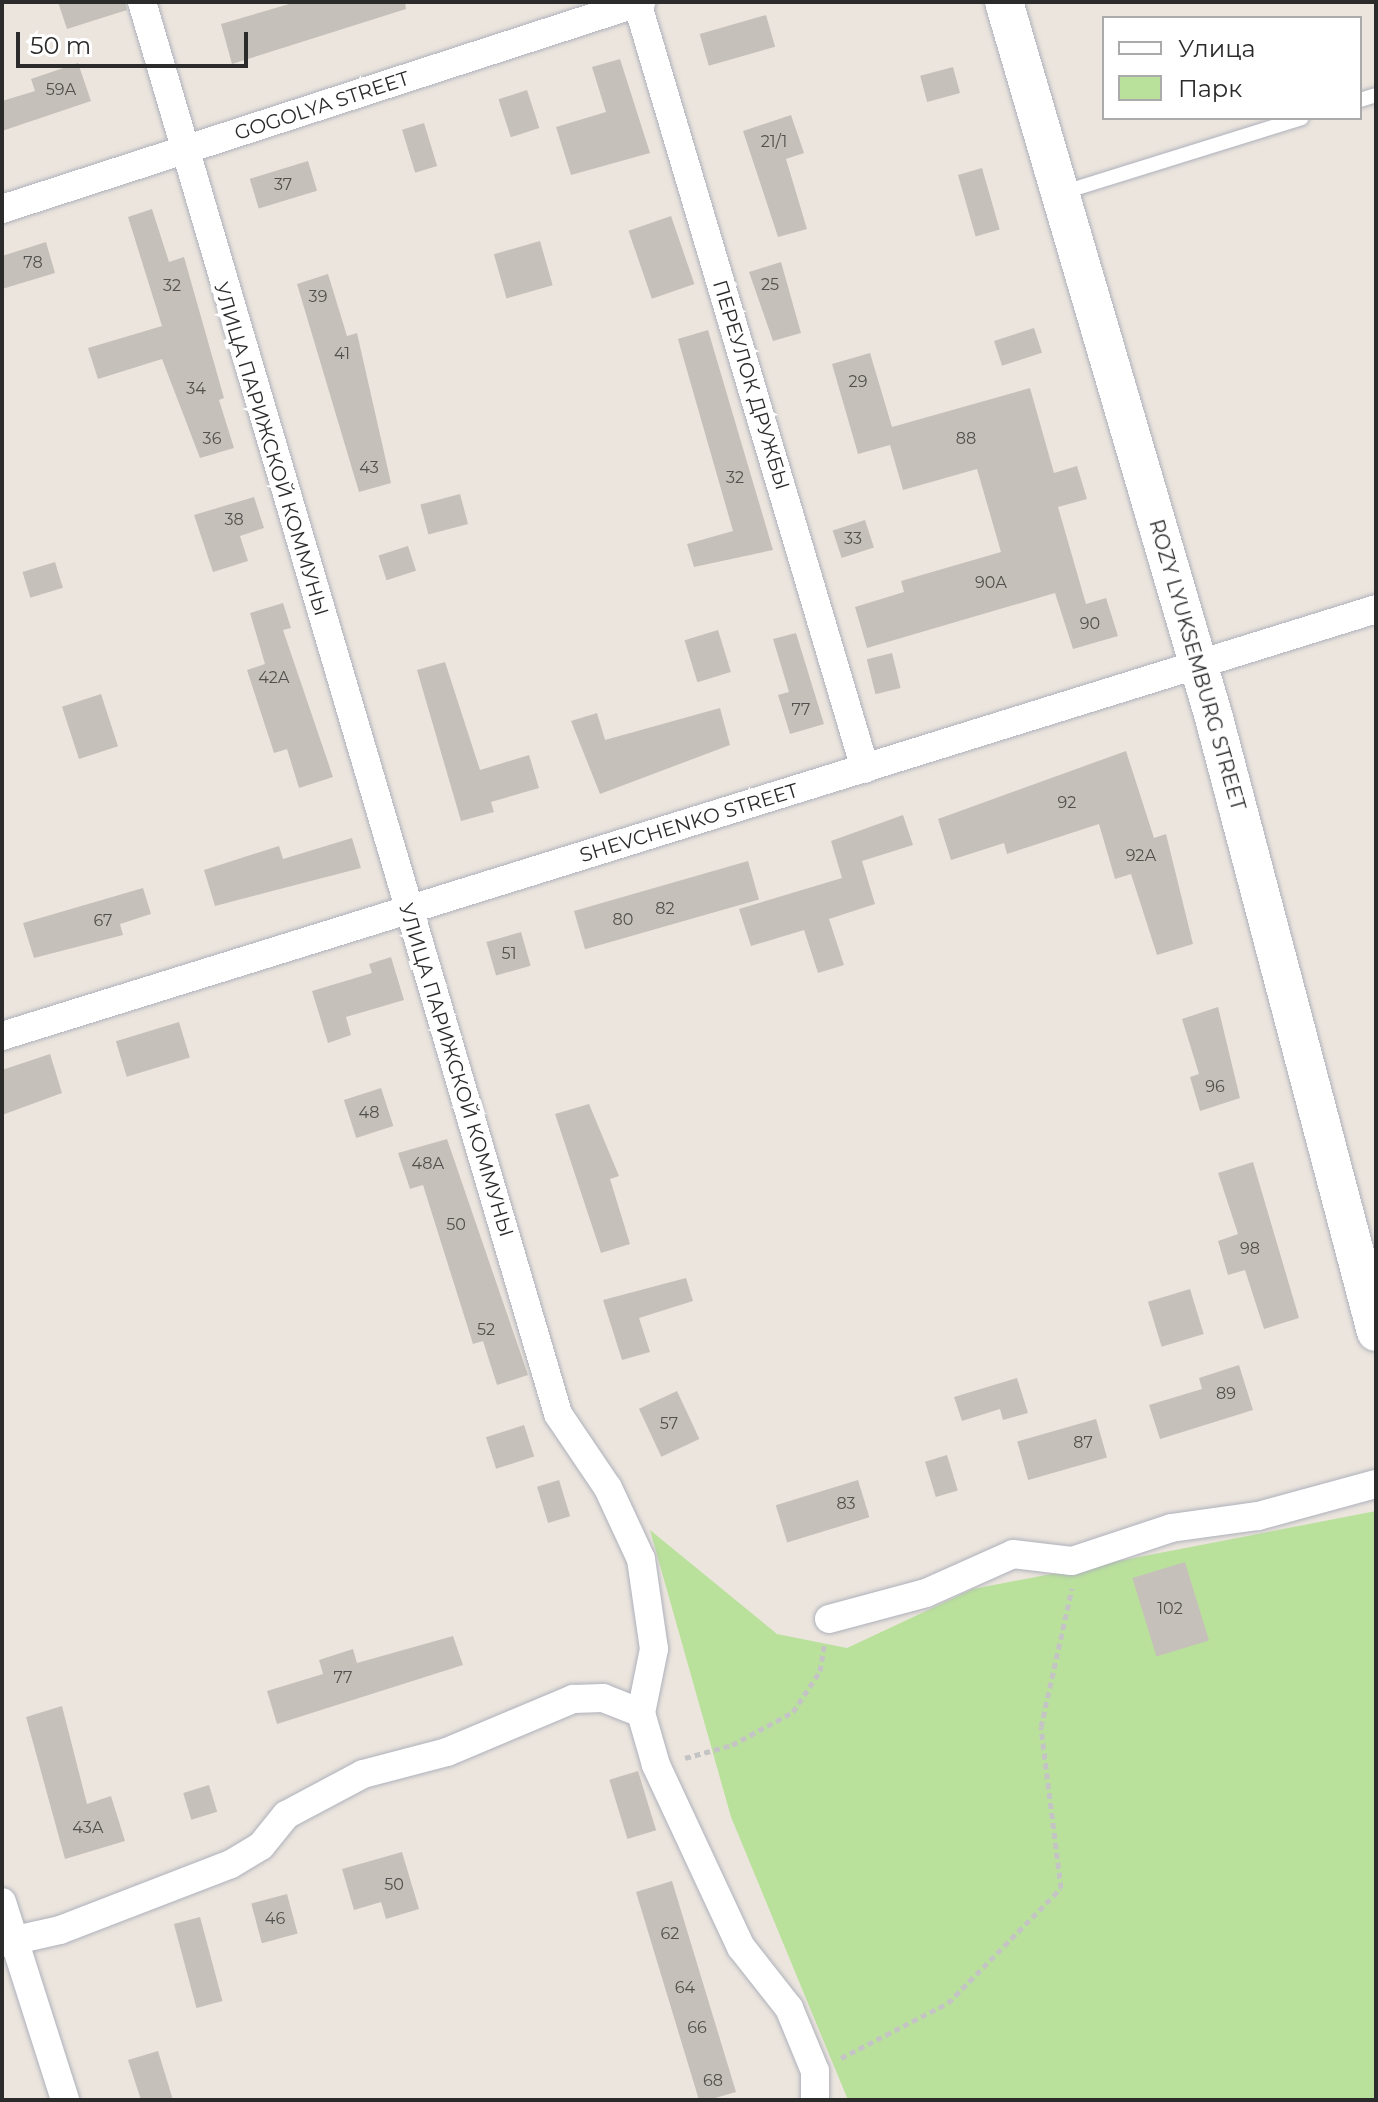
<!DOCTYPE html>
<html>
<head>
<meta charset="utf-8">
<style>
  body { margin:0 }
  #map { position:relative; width:1378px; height:2102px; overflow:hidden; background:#ece5de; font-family:Montserrat,sans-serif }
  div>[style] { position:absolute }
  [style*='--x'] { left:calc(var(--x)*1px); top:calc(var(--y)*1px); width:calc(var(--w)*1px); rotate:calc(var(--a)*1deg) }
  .green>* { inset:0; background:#bae19c }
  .building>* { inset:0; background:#c5c0b9; transform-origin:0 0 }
  .path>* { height:5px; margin-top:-2.5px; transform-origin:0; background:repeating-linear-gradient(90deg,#c4c4c4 0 6px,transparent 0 10px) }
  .roads { filter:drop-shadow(0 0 2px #aeb1bb) drop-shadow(0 0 2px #aeb1bb) }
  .lane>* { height:14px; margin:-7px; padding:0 7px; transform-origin:7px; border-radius:7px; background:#fff }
  .street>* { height:28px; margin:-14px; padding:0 14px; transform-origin:14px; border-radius:14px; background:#fff }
  .secondary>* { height:38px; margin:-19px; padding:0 19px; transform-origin:19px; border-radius:19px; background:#fff }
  span { translate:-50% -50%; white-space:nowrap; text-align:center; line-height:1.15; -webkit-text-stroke:8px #fff; paint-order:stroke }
  .number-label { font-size:16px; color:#52504e }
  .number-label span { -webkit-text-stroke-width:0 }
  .street-label { font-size:20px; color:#2b2b2b }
  .frame { position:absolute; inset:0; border:4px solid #2b2b2b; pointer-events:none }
  .legend { position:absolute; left:1102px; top:16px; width:260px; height:104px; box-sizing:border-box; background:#fff; border:2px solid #aaa; margin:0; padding:10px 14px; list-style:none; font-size:24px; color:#2b2b2b }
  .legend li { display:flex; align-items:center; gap:16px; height:40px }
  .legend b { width:40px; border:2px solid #aaa }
  .scale { position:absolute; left:16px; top:32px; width:232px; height:36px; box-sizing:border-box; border:4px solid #2b2b2b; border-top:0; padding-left:10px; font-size:24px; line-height:28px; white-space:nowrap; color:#2b2b2b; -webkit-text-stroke:6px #fff; paint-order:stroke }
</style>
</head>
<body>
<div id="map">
  <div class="green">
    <i style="clip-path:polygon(1376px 1511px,1376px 2100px,848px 2100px,731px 1817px,650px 1530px,777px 1634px,847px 1648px,973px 1589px)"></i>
  </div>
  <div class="building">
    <i style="clip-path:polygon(58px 2px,125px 2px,127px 10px,67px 29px)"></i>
    <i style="clip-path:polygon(296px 2px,405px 2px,406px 9px,232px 64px,221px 24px)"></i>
    <i style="left:766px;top:15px;width:33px;height:69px;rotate:74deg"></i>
    <i style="clip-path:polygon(620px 59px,650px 153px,571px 175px,556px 127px,606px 112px,592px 67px)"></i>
    <i style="clip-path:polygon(78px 63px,91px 101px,2px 131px,2px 101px,35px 91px,31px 79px)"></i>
    <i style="left:953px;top:67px;width:27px;height:34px;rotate:75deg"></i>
    <i style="left:527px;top:90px;width:40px;height:30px;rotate:72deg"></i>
    <i style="clip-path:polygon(791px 115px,804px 153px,786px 159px,807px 229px,778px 237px,743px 131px)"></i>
    <i style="left:424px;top:123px;width:45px;height:23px;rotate:73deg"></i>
    <i style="left:308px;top:161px;width:31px;height:61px;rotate:73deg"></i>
    <i style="left:982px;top:168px;width:64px;height:25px;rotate:74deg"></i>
    <i style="clip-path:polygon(152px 209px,169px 262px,184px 257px,224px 398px,219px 400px,234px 448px,200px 458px,162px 359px,98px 379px,88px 348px,162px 326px,128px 217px)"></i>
    <i style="left:671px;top:216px;width:72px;height:45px;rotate:71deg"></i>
    <i style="left:540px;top:241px;width:46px;height:48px;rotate:74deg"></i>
    <i style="clip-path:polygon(46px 242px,55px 273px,2px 289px,2px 256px)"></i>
    <i style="clip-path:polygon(781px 262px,801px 333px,773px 341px,749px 272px)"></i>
    <i style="clip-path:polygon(328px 274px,347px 336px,357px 333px,391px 483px,359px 492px,297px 284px)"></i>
    <i style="left:1034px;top:328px;width:26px;height:42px;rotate:72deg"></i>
    <i style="clip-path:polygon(708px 330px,773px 550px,694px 567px,687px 544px,733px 531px,678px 339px)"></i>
    <i style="clip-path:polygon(870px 353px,892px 427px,1030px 388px,1054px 473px,1077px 466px,1087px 499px,1058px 507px,1086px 604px,1106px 598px,1118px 636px,1073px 649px,1055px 593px,867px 648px,855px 607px,904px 592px,901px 581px,1001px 552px,977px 469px,903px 490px,890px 445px,858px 454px,832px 364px)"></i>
    <i style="left:460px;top:494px;width:31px;height:41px;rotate:75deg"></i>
    <i style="clip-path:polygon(254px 497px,264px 528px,240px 536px,248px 561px,213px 572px,194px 515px)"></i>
    <i style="left:865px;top:520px;width:29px;height:34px;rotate:72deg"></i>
    <i style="left:408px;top:546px;width:26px;height:31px;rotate:72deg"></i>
    <i style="left:55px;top:562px;width:27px;height:34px;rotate:73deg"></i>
    <i style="clip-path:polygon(283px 603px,291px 628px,283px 630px,333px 777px,299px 788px,287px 749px,274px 753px,247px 670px,265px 664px,250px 613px)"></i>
    <i style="left:718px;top:630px;width:44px;height:35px;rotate:73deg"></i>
    <i style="clip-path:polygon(796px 633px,824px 724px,790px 734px,778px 695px,789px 692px,773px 639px)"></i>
    <i style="left:892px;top:653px;width:36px;height:26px;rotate:76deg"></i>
    <i style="clip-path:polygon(445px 662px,480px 770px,529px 755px,539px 788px,491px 802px,494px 812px,461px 821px,417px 670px)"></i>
    <i style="left:101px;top:694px;width:55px;height:41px;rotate:72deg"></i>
    <i style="clip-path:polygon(720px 708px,730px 745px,600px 794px,571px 721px,597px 713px,605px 740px)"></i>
    <i style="clip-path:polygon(1126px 751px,1154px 838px,1166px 834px,1193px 944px,1157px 955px,1131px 874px,1115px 879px,1099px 824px,1007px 854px,1004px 843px,951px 860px,938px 819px)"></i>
    <i style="clip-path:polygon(903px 815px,913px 845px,862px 861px,875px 904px,829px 919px,844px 965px,818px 973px,804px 930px,751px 946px,739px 909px,842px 878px,831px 841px)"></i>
    <i style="clip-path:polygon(352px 838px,361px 868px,215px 906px,204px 870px,279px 846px,283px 859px)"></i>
    <i style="left:748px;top:861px;width:40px;height:181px;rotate:74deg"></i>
    <i style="clip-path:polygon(143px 888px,151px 914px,120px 924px,123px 935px,34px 958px,23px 923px)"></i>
    <i style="left:521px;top:932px;width:35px;height:36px;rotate:74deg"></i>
    <i style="clip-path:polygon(391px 957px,404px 1000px,346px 1017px,351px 1035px,328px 1043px,312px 991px,372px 973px,369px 964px)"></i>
    <i style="clip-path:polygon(1218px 1007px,1240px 1098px,1200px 1111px,1190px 1077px,1199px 1074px,1182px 1019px)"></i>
    <i style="left:179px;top:1022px;width:37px;height:66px;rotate:73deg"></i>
    <i style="clip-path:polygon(50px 1054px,62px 1093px,2px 1115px,2px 1070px)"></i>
    <i style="left:381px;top:1088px;width:40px;height:39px;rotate:72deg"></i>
    <i style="clip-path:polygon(589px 1104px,619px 1176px,610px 1179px,630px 1244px,601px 1253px,555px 1114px)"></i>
    <i style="clip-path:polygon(447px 1139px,528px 1375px,497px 1385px,483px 1341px,473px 1344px,423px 1185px,410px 1189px,398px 1153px)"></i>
    <i style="clip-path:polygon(1253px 1162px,1299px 1318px,1264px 1329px,1245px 1270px,1228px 1275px,1218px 1241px,1238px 1234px,1218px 1173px)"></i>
    <i style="clip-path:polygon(686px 1278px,693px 1301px,639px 1318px,650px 1352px,622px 1360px,603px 1300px)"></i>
    <i style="left:1190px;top:1289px;width:47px;height:44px;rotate:73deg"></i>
    <i style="clip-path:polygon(1239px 1365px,1253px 1410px,1160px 1439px,1149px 1405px,1202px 1389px,1199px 1378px)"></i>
    <i style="clip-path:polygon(1017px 1378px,1028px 1413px,1003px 1420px,1000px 1409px,962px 1421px,954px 1397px)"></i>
    <i style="left:677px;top:1391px;width:53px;height:42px;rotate:65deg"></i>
    <i style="left:1096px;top:1419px;width:40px;height:82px;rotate:74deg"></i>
    <i style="left:524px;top:1425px;width:33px;height:40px;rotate:72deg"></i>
    <i style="left:947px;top:1455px;width:37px;height:23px;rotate:73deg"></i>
    <i style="left:559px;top:1480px;width:38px;height:23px;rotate:73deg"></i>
    <i style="left:858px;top:1480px;width:39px;height:86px;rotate:73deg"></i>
    <i style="left:1185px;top:1562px;width:82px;height:55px;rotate:73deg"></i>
    <i style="clip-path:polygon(453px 1636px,463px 1665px,277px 1724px,267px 1691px,323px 1674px,319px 1660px,353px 1649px,357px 1663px)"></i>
    <i style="clip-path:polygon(62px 1706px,87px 1804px,111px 1796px,125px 1841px,65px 1859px,26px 1717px)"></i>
    <i style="left:638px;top:1771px;width:62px;height:30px;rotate:73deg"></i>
    <i style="left:209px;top:1785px;width:28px;height:27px;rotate:73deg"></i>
    <i style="clip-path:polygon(402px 1852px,419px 1909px,386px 1919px,381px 1902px,354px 1910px,342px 1869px)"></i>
    <i style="clip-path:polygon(672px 1881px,736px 2092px,708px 2100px,699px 2100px,636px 1892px)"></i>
    <i style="left:287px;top:1894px;width:41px;height:37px;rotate:75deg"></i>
    <i style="left:200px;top:1917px;width:87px;height:27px;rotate:75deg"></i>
    <i style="clip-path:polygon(158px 2051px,173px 2100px,141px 2100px,128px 2060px)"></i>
  </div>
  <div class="path">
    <i style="--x:685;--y:1758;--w:49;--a:-15.5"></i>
    <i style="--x:732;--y:1745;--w:69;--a:-28.4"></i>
    <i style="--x:793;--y:1712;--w:49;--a:-56.6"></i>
    <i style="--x:820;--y:1671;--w:26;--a:-81"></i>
    <i style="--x:841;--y:2058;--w:120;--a:-27.2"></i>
    <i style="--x:948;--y:2003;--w:161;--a:-45.5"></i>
    <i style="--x:1061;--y:1888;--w:162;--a:-97.1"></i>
    <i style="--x:1041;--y:1727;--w:142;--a:-77.4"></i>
  </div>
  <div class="roads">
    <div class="lane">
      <i style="--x:1360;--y:100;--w:17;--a:-17"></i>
      <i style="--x:1061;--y:193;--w:252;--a:-17.3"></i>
    </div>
    <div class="street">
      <i style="--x:142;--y:2;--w:1472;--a:73.58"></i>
      <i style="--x:558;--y:1414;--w:89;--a:56"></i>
      <i style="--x:608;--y:1488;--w:78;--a:65.1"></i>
      <i style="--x:641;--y:1559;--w:91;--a:81.8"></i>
      <i style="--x:654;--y:1649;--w:65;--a:101.5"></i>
      <i style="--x:641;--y:1713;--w:54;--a:73.9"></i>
      <i style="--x:656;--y:1765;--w:201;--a:65"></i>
      <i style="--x:741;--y:1947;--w:78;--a:51.8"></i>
      <i style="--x:789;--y:2008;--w:68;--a:67.6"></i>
      <i style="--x:815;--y:2071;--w:29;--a:90"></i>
      <i style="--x:637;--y:2;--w:800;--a:73.44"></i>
      <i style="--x:2;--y:209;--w:672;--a:-17.95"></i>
      <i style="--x:2;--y:1036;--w:1439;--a:-17.26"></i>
      <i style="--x:829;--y:1619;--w:100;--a:-15"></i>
      <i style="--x:926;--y:1593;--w:95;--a:-24.1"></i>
      <i style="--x:1013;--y:1554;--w:59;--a:6.8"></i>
      <i style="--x:1072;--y:1561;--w:104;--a:-18.4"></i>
      <i style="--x:1171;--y:1528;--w:88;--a:-7.9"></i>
      <i style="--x:1258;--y:1516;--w:122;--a:-15.2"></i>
      <i style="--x:2;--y:1902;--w:208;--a:72.3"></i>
      <i style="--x:2;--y:1943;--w:59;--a:-12.6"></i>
      <i style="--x:60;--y:1930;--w:183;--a:-21.1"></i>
      <i style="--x:231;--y:1864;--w:35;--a:-31"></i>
      <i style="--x:261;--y:1846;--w:40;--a:-51"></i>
      <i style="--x:286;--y:1815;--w:87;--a:-28"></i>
      <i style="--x:363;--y:1774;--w:87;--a:-14.7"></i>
      <i style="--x:447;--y:1752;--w:137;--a:-22.8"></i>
      <i style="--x:573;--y:1699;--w:30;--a:-2"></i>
      <i style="--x:603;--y:1698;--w:41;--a:21.5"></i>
    </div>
    <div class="secondary">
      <i style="--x:1004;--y:2;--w:746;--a:73.65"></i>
      <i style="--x:1214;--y:718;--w:635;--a:75.22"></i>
    </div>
  </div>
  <div class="number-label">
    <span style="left:61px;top:90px">59А</span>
    <span style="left:774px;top:142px">21/1</span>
    <span style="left:283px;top:185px">37</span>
    <span style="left:33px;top:263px">78</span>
    <span style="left:770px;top:285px">25</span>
    <span style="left:172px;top:286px">32</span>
    <span style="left:318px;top:297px">39</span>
    <span style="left:342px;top:354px">41</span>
    <span style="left:858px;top:382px">29</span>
    <span style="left:196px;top:389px">34</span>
    <span style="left:212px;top:439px">36</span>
    <span style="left:966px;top:439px">88</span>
    <span style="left:369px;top:468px">43</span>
    <span style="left:735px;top:478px">32</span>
    <span style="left:234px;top:520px">38</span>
    <span style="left:853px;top:539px">33</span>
    <span style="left:991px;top:583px">90А</span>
    <span style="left:1090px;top:624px">90</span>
    <span style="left:274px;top:678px">42А</span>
    <span style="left:801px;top:710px">77</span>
    <span style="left:1067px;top:803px">92</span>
    <span style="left:1141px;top:856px">92А</span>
    <span style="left:665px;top:909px">82</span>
    <span style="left:623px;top:920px">80</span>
    <span style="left:103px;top:921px">67</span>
    <span style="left:509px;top:954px">51</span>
    <span style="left:1215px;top:1087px">96</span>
    <span style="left:369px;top:1113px">48</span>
    <span style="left:428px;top:1164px">48А</span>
    <span style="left:456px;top:1225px">50</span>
    <span style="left:1250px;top:1249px">98</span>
    <span style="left:486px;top:1330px">52</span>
    <span style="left:1226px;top:1394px">89</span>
    <span style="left:669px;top:1424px">57</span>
    <span style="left:1083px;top:1443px">87</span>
    <span style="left:846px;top:1504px">83</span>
    <span style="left:1170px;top:1609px">102</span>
    <span style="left:343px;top:1678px">77</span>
    <span style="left:88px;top:1828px">43А</span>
    <span style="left:394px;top:1885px">50</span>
    <span style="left:275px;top:1919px">46</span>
    <span style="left:670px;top:1934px">62</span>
    <span style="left:685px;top:1988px">64</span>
    <span style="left:697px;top:2028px">66</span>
    <span style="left:713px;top:2081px">68</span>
  </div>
  <div class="street-label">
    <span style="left:322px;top:106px;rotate:-18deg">GOGOLYA STREET</span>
    <span style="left:751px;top:385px;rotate:73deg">ПЕРЕУЛОК ДРУЖБЫ</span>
    <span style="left:271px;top:449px;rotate:73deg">УЛИЦА ПАРИЖСКОЙ КОММУНЫ</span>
    <span style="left:1197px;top:665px;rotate:74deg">ROZY LYUKSEMBURG STREET</span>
    <span style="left:689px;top:823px;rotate:-17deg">SHEVCHENKO STREET</span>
    <span style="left:456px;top:1070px;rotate:73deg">УЛИЦА ПАРИЖСКОЙ КОММУНЫ</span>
  </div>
  <div class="frame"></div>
  <ul class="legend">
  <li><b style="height:10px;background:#fff"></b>Улица</li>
  <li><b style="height:22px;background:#bae19c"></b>Парк</li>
  </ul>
  <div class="scale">50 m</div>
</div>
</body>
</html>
